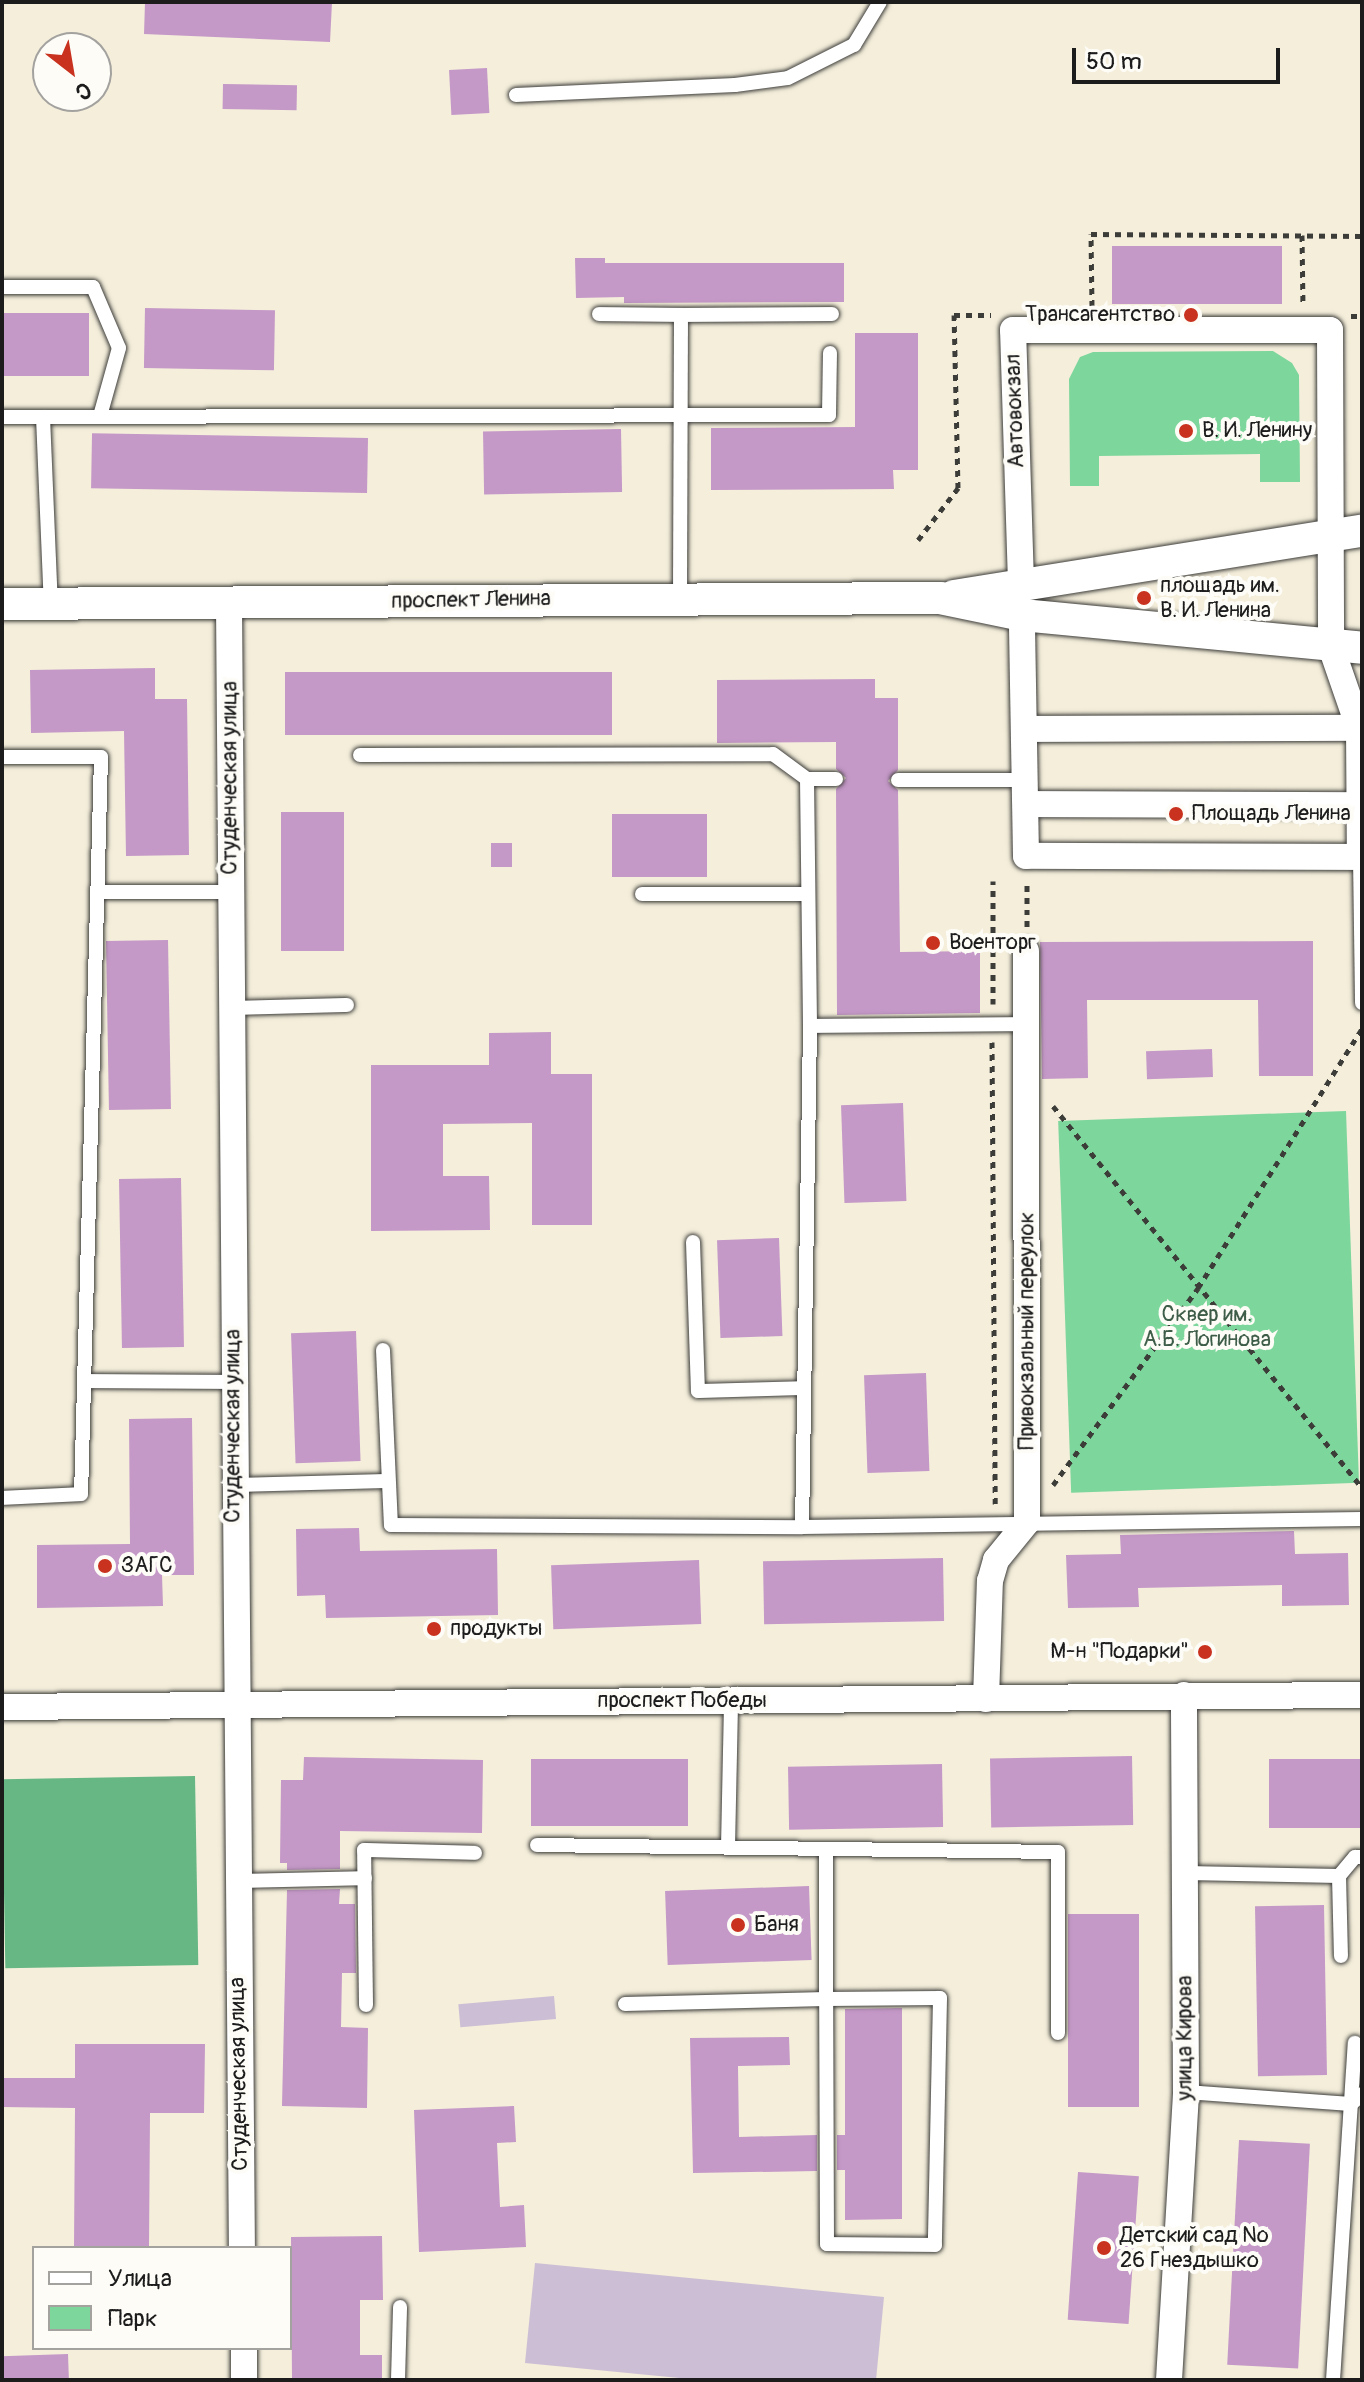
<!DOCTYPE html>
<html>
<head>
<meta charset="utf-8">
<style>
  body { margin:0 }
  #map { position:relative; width:1364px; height:2382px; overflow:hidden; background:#f4eedb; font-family:Pangolin,sans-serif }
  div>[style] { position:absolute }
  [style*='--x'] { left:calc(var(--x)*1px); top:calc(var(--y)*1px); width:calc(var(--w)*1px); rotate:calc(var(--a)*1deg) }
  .industrial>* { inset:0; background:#ccbed4; transform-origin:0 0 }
  .green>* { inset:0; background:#7dd69b; transform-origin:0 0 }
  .forest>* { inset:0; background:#66b783; transform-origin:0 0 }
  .building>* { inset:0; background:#c498c7; transform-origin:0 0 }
  .path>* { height:5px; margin-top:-2.5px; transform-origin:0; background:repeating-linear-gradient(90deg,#3c3c39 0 6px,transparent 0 12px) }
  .roads { filter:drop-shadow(0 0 2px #3c3c39) drop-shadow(0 0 2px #3c3c39) }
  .service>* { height:14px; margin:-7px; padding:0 7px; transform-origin:7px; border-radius:7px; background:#fff }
  .minor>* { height:26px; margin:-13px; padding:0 13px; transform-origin:13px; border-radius:13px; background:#fff }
  .tertiary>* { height:32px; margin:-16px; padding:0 16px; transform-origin:16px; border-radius:16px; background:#fff }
  .dots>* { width:22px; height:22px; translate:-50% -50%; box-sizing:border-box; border:4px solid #fdfcf7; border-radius:50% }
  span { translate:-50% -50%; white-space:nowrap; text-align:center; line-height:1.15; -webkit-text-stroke:8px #fdfcf7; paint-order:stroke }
  .poi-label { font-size:22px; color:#1c1c1c }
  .right { translate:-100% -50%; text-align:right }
  .left { translate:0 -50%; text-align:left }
  .street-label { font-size:22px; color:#1c1c1c }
  .park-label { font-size:22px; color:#3e5d48 }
  .frame { position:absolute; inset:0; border:4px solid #1c1c1c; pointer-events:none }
  .legend { position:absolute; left:32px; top:2246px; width:260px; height:104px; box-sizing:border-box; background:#fdfcf7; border:2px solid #a3a29f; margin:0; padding:10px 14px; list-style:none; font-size:24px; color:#1c1c1c }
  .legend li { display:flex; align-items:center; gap:16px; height:40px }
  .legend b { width:40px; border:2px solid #a3a29f }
  .north { position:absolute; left:32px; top:32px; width:80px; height:80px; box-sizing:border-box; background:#fdfcf7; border:2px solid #a3a29f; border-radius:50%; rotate:149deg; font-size:22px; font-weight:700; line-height:32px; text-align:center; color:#1c1c1c }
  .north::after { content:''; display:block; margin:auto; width:28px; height:36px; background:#c8321e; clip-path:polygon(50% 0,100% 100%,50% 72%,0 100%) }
  .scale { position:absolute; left:1072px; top:48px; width:208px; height:36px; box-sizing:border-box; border:4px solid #1c1c1c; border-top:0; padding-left:10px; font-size:24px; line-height:28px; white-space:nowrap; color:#1c1c1c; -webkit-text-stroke:6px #fdfcf7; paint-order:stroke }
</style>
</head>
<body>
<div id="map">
  <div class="industrial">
    <i style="left:554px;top:1996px;width:23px;height:96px;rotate:85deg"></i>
    <i style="clip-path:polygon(535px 2263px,884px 2297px,876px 2380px,700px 2380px,525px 2363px)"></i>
  </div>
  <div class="green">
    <i style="clip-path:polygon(1273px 351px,1292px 363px,1299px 375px,1300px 482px,1260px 482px,1260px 454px,1099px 456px,1099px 486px,1070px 486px,1069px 379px,1080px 357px,1093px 352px)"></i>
    <i style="left:1346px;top:1111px;width:372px;height:288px;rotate:88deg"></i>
  </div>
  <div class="forest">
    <i style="left:195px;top:1776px;width:189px;height:193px;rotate:89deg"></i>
  </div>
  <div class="building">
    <i style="clip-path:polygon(145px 2px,332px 2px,330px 42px,144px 34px)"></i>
    <i style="left:487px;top:68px;width:45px;height:38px;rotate:87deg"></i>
    <i style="left:223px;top:84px;width:74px;height:25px;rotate:1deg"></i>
    <i style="left:1112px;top:246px;width:170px;height:58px"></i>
    <i style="clip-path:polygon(575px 258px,605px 258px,605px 263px,844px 263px,844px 302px,624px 303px,624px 297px,576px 298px)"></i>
    <i style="left:145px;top:308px;width:130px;height:60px;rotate:1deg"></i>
    <i style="left:2px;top:313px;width:87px;height:63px"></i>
    <i style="clip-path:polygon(855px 333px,918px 333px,918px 470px,893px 470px,894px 489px,711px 490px,711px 428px,855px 427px)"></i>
    <i style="left:621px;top:429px;width:63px;height:138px;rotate:89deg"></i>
    <i style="left:368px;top:438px;width:55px;height:276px;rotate:91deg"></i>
    <i style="clip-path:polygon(155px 668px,155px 699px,187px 699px,189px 855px,126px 856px,124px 731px,31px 733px,30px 670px)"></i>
    <i style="left:612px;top:672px;width:63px;height:327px;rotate:90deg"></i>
    <i style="clip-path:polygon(875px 679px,875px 698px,898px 698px,898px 770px,888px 781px,898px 790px,900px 952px,980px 951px,980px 1013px,837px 1015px,836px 789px,846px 778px,836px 769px,836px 742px,717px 743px,717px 680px)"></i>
    <i style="left:344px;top:812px;width:139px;height:63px;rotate:90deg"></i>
    <i style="left:707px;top:814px;width:63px;height:95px;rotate:90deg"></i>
    <i style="left:491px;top:843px;width:21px;height:24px"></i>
    <i style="left:168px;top:940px;width:169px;height:62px;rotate:89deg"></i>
    <i style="clip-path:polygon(1313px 941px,1313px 1076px,1259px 1076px,1258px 1000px,1087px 1000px,1088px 1078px,1042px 1079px,1040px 942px)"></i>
    <i style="clip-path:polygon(551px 1032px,551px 1074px,592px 1074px,592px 1225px,532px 1225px,532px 1123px,443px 1124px,443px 1176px,489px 1176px,490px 1230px,371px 1231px,371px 1065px,489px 1065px,489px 1033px)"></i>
    <i style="left:1212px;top:1049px;width:28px;height:66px;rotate:88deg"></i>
    <i style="left:903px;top:1103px;width:98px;height:62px;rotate:88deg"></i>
    <i style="left:181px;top:1178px;width:169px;height:62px;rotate:89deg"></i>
    <i style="left:779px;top:1238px;width:98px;height:62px;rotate:88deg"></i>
    <i style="left:356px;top:1331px;width:130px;height:65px;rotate:88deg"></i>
    <i style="left:926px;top:1373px;width:98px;height:62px;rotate:88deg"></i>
    <i style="clip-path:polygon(192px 1418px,194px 1575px,162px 1575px,163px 1606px,37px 1608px,37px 1545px,130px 1544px,129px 1419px)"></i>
    <i style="clip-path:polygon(359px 1528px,360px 1551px,497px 1549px,498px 1615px,326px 1618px,325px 1595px,297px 1596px,296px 1529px)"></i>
    <i style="clip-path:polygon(1294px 1531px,1295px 1554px,1348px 1553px,1349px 1605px,1282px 1606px,1282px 1585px,1138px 1588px,1139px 1607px,1068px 1608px,1066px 1555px,1121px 1554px,1120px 1535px)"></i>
    <i style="left:943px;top:1558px;width:63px;height:180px;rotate:89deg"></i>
    <i style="left:699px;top:1560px;width:64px;height:148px;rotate:88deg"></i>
    <i style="left:1132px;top:1756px;width:69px;height:142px;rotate:89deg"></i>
    <i style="clip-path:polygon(304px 1757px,483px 1760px,482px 1833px,340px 1831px,340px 1869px,287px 1870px,287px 1863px,280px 1863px,281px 1780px,303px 1780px)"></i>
    <i style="left:688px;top:1759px;width:67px;height:157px;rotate:90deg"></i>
    <i style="left:1269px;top:1759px;width:93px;height:69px"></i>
    <i style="left:942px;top:1764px;width:63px;height:154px;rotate:89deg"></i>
    <i style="left:809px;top:1886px;width:74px;height:144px;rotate:88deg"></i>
    <i style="clip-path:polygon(340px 1889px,339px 1904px,355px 1904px,356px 1973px,342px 1973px,341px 2027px,368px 2028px,367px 2108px,282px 2106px,287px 1890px)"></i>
    <i style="left:1324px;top:1905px;width:170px;height:69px;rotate:89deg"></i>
    <i style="left:1068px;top:1914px;width:71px;height:193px"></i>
    <i style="clip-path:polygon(902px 2008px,902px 2219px,845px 2220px,845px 2170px,837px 2170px,837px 2135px,845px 2135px,845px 2009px)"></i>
    <i style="clip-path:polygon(789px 2037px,790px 2065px,738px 2066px,739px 2137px,817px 2135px,817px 2171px,693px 2173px,690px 2038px)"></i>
    <i style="clip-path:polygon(75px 2044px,205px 2044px,204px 2113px,150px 2113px,149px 2248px,74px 2248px,75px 2108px,2px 2107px,2px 2078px,75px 2078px)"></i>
    <i style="clip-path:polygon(514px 2106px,516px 2142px,497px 2143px,500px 2207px,524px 2205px,526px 2247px,419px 2252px,414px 2110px)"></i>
    <i style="left:1239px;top:2140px;width:71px;height:225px;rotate:3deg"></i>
    <i style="left:1078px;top:2172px;width:61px;height:148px;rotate:4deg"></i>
    <i style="clip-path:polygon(382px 2236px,383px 2300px,360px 2300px,360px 2355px,382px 2355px,382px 2380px,292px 2380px,291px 2237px)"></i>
    <i style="left:68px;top:2354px;width:26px;height:66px;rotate:88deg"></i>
  </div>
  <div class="path">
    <i style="--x:1302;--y:235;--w:71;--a:89.2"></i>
    <i style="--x:1092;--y:306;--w:72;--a:-90.8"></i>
    <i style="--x:1091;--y:234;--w:271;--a:0.4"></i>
    <i style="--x:1351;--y:316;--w:11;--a:0"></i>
    <i style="--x:918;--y:540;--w:66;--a:-52.4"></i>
    <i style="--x:958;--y:488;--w:173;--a:-91.3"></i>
    <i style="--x:954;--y:315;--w:37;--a:0"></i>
    <i style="--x:1027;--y:927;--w:46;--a:-90"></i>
    <i style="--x:993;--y:1004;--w:123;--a:-90"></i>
    <i style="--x:992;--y:1042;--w:462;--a:89.6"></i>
    <i style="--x:1053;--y:1106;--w:491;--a:51"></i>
    <i style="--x:1053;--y:1485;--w:245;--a:-53.6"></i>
    <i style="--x:1198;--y:1288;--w:307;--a:-57.7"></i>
  </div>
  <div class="roads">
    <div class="service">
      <i style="--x:516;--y:95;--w:219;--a:-2.6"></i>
      <i style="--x:735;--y:85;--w:53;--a:-7.5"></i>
      <i style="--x:788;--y:78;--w:74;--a:-26.6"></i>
      <i style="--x:854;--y:45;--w:50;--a:-58.8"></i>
      <i style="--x:2;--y:287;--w:91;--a:0"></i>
      <i style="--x:93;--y:287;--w:66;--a:66.9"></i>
      <i style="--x:119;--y:348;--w:71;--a:105.6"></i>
      <i style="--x:599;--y:314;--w:82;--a:0.7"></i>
      <i style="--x:2;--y:417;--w:827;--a:-0.14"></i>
      <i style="--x:829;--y:415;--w:62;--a:-89.1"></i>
      <i style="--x:43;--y:417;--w:187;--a:87.6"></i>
      <i style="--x:680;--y:597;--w:282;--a:-89.8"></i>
      <i style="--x:681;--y:315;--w:151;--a:-0.4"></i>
      <i style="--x:360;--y:755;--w:413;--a:-0.1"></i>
      <i style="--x:773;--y:754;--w:42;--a:36.3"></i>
      <i style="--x:807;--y:779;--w:247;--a:89.3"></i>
      <i style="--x:810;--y:1026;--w:501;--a:90.91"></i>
      <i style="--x:2;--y:757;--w:99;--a:0"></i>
      <i style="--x:101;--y:757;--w:737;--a:91.55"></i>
      <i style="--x:81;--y:1494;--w:79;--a:177.1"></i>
      <i style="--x:807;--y:779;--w:29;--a:0"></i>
      <i style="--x:898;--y:780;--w:127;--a:0"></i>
      <i style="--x:1360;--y:857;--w:146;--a:89.2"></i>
      <i style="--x:97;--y:892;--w:133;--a:0"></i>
      <i style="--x:642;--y:894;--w:166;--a:0"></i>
      <i style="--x:230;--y:1008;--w:117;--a:-1.5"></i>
      <i style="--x:810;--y:1026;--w:217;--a:-0.5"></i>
      <i style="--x:693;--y:1242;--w:149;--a:88.1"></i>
      <i style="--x:698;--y:1391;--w:105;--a:-1.6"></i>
      <i style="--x:383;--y:1350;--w:175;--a:87.4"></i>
      <i style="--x:391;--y:1525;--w:411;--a:0.3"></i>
      <i style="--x:802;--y:1527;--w:560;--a:-0.82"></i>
      <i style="--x:84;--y:1381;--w:149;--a:0.4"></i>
      <i style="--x:234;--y:1485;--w:154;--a:-1.5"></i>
      <i style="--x:537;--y:1845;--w:521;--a:0.77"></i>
      <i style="--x:1058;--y:1852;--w:181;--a:90"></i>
      <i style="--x:728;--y:1847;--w:147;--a:-88.8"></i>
      <i style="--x:1186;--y:1873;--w:153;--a:1.1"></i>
      <i style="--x:1339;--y:1876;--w:25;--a:-50"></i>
      <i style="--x:1355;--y:1857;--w:7;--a:0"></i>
      <i style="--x:1339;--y:1876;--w:80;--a:88.6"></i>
      <i style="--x:235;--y:1881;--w:130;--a:-1.3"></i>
      <i style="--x:625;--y:2004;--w:201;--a:-1.4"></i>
      <i style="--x:826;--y:1999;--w:114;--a:-0.5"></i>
      <i style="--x:940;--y:1998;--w:247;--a:91.2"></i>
      <i style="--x:935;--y:2245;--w:108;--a:-179.5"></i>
      <i style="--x:827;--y:2244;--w:245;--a:-90.2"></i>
      <i style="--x:826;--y:1999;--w:150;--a:-90"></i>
      <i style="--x:366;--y:2005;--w:155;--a:-90.7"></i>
      <i style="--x:364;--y:1850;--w:111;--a:1.5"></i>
      <i style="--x:1186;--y:2092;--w:165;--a:4.2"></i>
      <i style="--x:1351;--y:2104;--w:15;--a:-42"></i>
      <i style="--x:398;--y:2380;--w:73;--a:-88.4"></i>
      <i style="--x:1333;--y:2380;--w:338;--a:-86.3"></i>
    </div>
    <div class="minor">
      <i style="--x:1021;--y:583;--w:253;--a:-91.8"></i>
      <i style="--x:1013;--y:330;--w:317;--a:0"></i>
      <i style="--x:1330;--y:330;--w:317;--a:89.8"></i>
      <i style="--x:1331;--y:647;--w:86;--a:70.9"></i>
      <i style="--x:1359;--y:728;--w:129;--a:89.6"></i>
      <i style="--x:1360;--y:857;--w:334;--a:-179.8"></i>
      <i style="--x:1026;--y:856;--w:241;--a:-91"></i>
      <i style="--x:229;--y:604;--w:1644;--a:89.55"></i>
      <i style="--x:1026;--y:729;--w:333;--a:-0.2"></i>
      <i style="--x:1026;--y:804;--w:332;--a:0.2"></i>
      <i style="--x:986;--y:1699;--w:118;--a:-88.1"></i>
      <i style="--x:990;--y:1581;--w:22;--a:-74"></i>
      <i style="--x:996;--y:1560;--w:49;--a:-50.8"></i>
      <i style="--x:1027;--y:1522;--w:571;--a:-90.1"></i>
      <i style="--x:2;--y:1707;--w:1360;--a:-0.51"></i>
      <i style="--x:244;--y:2348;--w:32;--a:90"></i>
      <i style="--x:1169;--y:2380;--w:289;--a:-86.6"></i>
      <i style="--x:1186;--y:2092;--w:397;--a:-90.3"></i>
    </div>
    <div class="tertiary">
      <i style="--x:954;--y:596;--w:413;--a:-9.1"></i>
      <i style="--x:2;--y:604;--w:938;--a:-0.37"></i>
      <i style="--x:940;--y:598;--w:84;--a:11.7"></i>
      <i style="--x:1022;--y:615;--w:342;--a:5.5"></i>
    </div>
  </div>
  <div class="dots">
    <i style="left:1191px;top:315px;background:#c8321e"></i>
    <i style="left:1186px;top:431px;background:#c8321e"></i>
    <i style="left:1144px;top:598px;background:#c8321e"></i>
    <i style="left:1176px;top:814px;background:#c8321e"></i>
    <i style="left:933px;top:943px;background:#c8321e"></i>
    <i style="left:105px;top:1566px;background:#c8321e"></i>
    <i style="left:434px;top:1629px;background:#c8321e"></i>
    <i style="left:1205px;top:1652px;background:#c8321e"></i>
    <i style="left:738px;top:1925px;background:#c8321e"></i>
    <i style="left:1104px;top:2248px;background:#c8321e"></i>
  </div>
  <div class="poi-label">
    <span class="right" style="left:1175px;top:315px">Трансагентство</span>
    <span class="left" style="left:1202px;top:431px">В. И. Ленину</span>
    <span class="left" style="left:1160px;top:598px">площадь им.<br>В. И. Ленина</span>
    <span class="left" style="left:1192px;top:814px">Площадь Ленина</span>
    <span class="left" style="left:949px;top:943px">Военторг</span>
    <span class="left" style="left:121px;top:1566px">ЗАГС</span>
    <span class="left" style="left:450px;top:1629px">продукты</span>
    <span class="right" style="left:1189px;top:1652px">М-н "Подарки"</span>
    <span class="left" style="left:754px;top:1925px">Баня</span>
    <span class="left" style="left:1120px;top:2248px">Детский сад №<br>26 Гнездышко</span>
  </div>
  <div class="street-label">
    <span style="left:1015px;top:411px;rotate:-92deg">Автовокзал</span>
    <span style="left:471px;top:600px;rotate:-1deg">проспект Ленина</span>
    <span style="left:230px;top:778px;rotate:-90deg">Студенческая улица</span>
    <span style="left:1027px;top:1331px;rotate:-90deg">Привокзальный переулок</span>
    <span style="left:233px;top:1426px;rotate:-90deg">Студенческая улица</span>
    <span style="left:682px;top:1701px">проспект Победы</span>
    <span style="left:1185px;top:2038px;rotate:-90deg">улица Кирова</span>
    <span style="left:239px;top:2074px;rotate:-91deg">Студенческая улица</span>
  </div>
  <div class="park-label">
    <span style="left:1207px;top:1327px">Сквер им.<br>А.Б. Логинова</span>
  </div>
  <div class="frame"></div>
  <ul class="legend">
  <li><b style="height:10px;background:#fff"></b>Улица</li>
  <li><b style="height:22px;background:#7dd69b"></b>Парк</li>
  </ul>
  <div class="north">С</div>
  <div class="scale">50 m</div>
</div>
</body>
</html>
